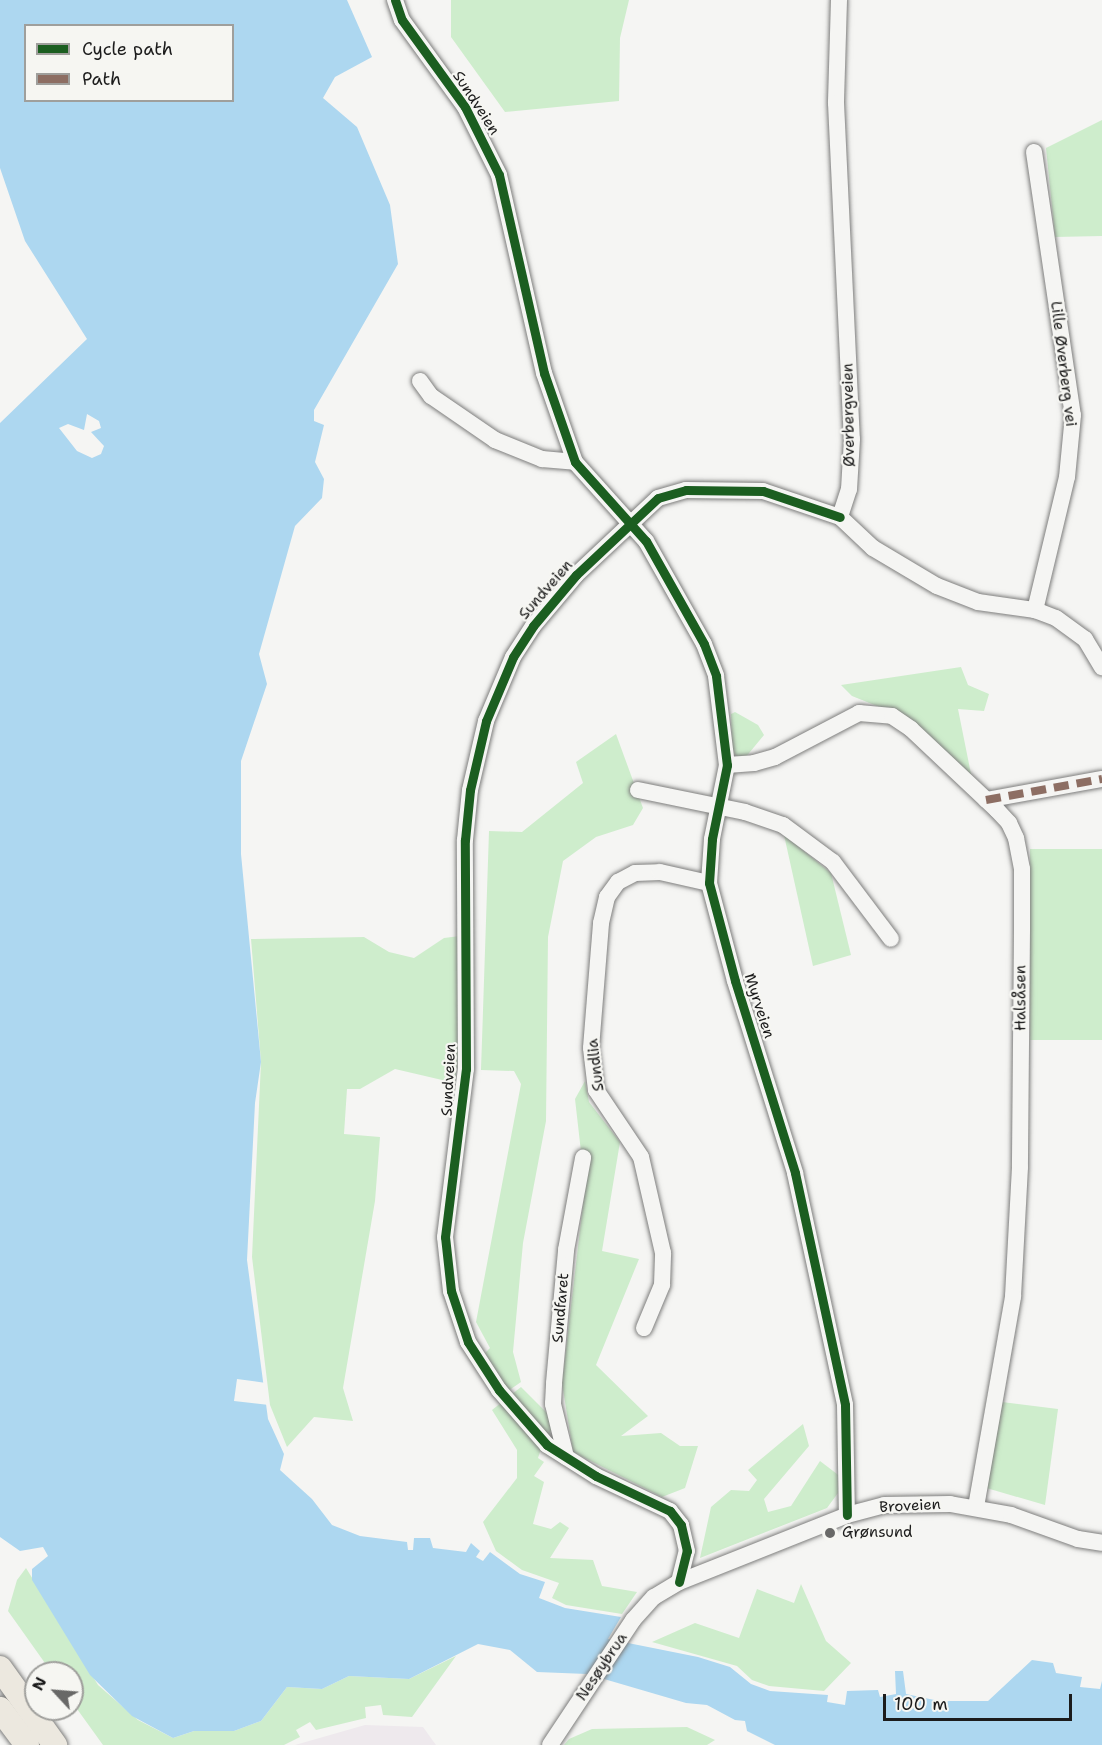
<!DOCTYPE html>
<html>
<head>
<meta charset="utf-8">
<style>
  body { margin:0 }
  #map { position:relative; width:1102px; height:1745px; overflow:hidden; background:#f5f5f3; font-family:"Shantell Sans",sans-serif }
  div>[style] { position:absolute }
  [style*='--x'] { left:calc(var(--x)*1px); top:calc(var(--y)*1px); width:calc(var(--w)*1px); rotate:calc(var(--a)*1deg) }
  .built>* { inset:0; background:#eee9ed }
  .green>* { inset:0; background:#ceedcc; transform-origin:0 0 }
  .water>* { inset:0; background:#add7f0 }
  .pier>* { inset:0; background:#f5f5f3 }
  .roads { filter:drop-shadow(0 0 2px #7e7e7d) drop-shadow(0 0 2px #7e7e7d) }
  .minor>* { height:16px; margin:-8px; padding:0 8px; transform-origin:8px; border-radius:8px; background:#f5f5f3 }
  .highway>* { height:24px; margin:-12px; padding:0 12px; transform-origin:12px; border-radius:12px; background:#ece8df }
  .quiet>* { height:8px; margin-top:-4px; transform-origin:0; background:repeating-linear-gradient(90deg,#8d6e63 0 15px,transparent 0 23px) }
  .cycleway>* { height:9px; margin:-4.5px; padding:0 4.5px; transform-origin:4.5px; border-radius:4.5px; background:#1b5e20 }
  .dots>* { width:16px; height:16px; translate:-50% -50%; box-sizing:border-box; border:3px solid #f6f6f2; border-radius:50% }
  span { translate:-50% -50%; white-space:nowrap; text-align:center; line-height:1.15; -webkit-text-stroke:4.5px #f6f6f2; paint-order:stroke }
  .street-label { font-size:15px; color:#1c1c1c }
  .poi-label { font-size:15px; color:#1c1c1c }
  .left { translate:0 -50%; text-align:left }
  .legend { position:absolute; left:24px; top:24px; width:210px; height:78px; box-sizing:border-box; background:#f6f6f2; border:2px solid #9f9f9c; margin:0; padding:8px 10px; list-style:none; font-size:18px; color:#1c1c1c }
  .legend li { display:flex; align-items:center; gap:12px; height:30px }
  .legend b { width:30px; border:2px solid #9f9f9c }
  .north { position:absolute; left:24px; top:1661px; width:60px; height:60px; box-sizing:border-box; background:#f6f6f2; border:2px solid #9f9f9c; border-radius:50%; rotate:296deg; font-size:16px; font-weight:700; line-height:24px; text-align:center; color:#1c1c1c }
  .north::after { content:''; display:block; margin:auto; width:21px; height:27px; background:#686867; clip-path:polygon(50% 0,100% 100%,50% 72%,0 100%) }
  .scale { position:absolute; left:883px; top:1694px; width:189px; height:27px; box-sizing:border-box; border:3px solid #1c1c1c; border-top:0; padding-left:8px; font-size:18px; line-height:21px; white-space:nowrap; color:#1c1c1c; -webkit-text-stroke:4px #f6f6f2; paint-order:stroke }
</style>
</head>
<body>
<div id="map">
  <div class="built">
    <i style="clip-path:polygon(365px 1725px,423px 1727px,436px 1745px,295px 1745px)"></i>
  </div>
  <div class="green">
    <i style="clip-path:polygon(451px 0,629px 0,620px 38px,619px 101px,505px 112px,451px 37px)"></i>
    <i style="clip-path:polygon(1102px 120px,1102px 236px,1055px 237px,1046px 148px)"></i>
    <i style="clip-path:polygon(961px 667px,968px 685px,989px 694px,984px 711px,958px 709px,972px 779px,892px 712px,852px 696px,841px 685px)"></i>
    <i style="clip-path:polygon(735px 712px,758px 725px,764px 735px,745px 758px,736px 756px,732px 749px,731px 714px)"></i>
    <i style="clip-path:polygon(616px 734px,643px 808px,633px 825px,596px 837px,563px 861px,548px 937px,546px 1121px,523px 1243px,513px 1352px,521px 1382px,508px 1391px,485px 1353px,490px 1348px,476px 1322px,521px 1084px,514px 1071px,481px 1070px,489px 831px,522px 832px,583px 783px,576px 762px)"></i>
    <i style="clip-path:polygon(784px 835px,831px 873px,851px 955px,813px 966px)"></i>
    <i style="left:1102px;top:849px;width:191px;height:72px;rotate:90deg"></i>
    <i style="clip-path:polygon(460px 936px,463px 1011px,455px 1083px,395px 1069px,360px 1089px,347px 1089px,344px 1134px,380px 1137px,375px 1201px,343px 1388px,353px 1421px,314px 1417px,287px 1447px,270px 1405px,252px 1257px,261px 1062px,251px 939px,364px 937px,389px 952px,414px 958px,444px 938px)"></i>
    <i style="clip-path:polygon(585px 1081px,589px 1102px,620px 1142px,602px 1251px,639px 1259px,596px 1365px,648px 1416px,621px 1436px,661px 1433px,680px 1446px,698px 1446px,685px 1488px,662px 1497px,573px 1452px,562px 1383px,585px 1187px,575px 1099px)"></i>
    <i style="clip-path:polygon(521px 1387px,556px 1422px,542px 1446px,538px 1458px,544px 1462px,534px 1476px,544px 1482px,533px 1524px,551px 1529px,560px 1522px,569px 1528px,550px 1558px,593px 1560px,602px 1586px,637px 1592px,622px 1614px,566px 1605px,552px 1598px,559px 1583px,522px 1570px,496px 1551px,483px 1522px,517px 1478px,517px 1450px,492px 1410px)"></i>
    <i style="clip-path:polygon(1002px 1402px,1058px 1409px,1045px 1505px,983px 1487px)"></i>
    <i style="clip-path:polygon(803px 1424px,809px 1446px,764px 1499px,768px 1512px,791px 1506px,820px 1461px,841px 1477px,838px 1493px,827px 1508px,700px 1558px,711px 1507px,731px 1490px,749px 1491px,757px 1480px,748px 1470px)"></i>
    <i style="clip-path:polygon(26px 1568px,98px 1685px,138px 1720px,173px 1738px,194px 1731px,234px 1731px,261px 1721px,287px 1687px,322px 1689px,349px 1676px,409px 1679px,456px 1656px,412px 1717px,383px 1715px,381px 1705px,365px 1707px,366px 1718px,316px 1730px,310px 1722px,296px 1730px,300px 1737px,284px 1745px,103px 1745px,72px 1702px,72px 1673px,52px 1673px,8px 1611px,17px 1580px)"></i>
    <i style="clip-path:polygon(801px 1584px,826px 1641px,851px 1663px,824px 1691px,769px 1686px,752px 1680px,737px 1666px,652px 1642px,695px 1623px,739px 1638px,757px 1589px,794px 1603px)"></i>
    <i style="clip-path:polygon(687px 1727px,715px 1740px,707px 1745px,564px 1745px,569px 1739px,592px 1729px)"></i>
  </div>
  <div class="water">
    <i style="clip-path:polygon(evenodd,0 0,347px 0,372px 57px,335px 77px,323px 98px,357px 127px,390px 205px,398px 264px,314px 410px,314px 421px,324px 425px,315px 462px,324px 479px,322px 498px,295px 526px,259px 654px,267px 684px,241px 761px,241px 854px,261px 1062px,255px 1103px,247px 1260px,268px 1419px,284px 1454px,280px 1470px,312px 1499px,332px 1525px,360px 1536px,407px 1542px,408px 1550px,413px 1550px,414px 1538px,430px 1538px,433px 1548px,466px 1552px,471px 1543px,480px 1551px,476px 1557px,483px 1561px,490px 1552px,520px 1574px,545px 1582px,539px 1598px,565px 1608px,621px 1617px,608px 1639px,698px 1657px,730px 1667px,751px 1684px,770px 1691px,828px 1695px,827px 1702px,845px 1705px,847px 1691px,878px 1690px,880px 1697px,896px 1694px,895px 1671px,903px 1671px,906px 1694px,939px 1701px,988px 1701px,1032px 1660px,1053px 1663px,1056px 1673px,1082px 1677px,1080px 1687px,1100px 1689px,1102px 1681px,1102px 1745px,775px 1745px,747px 1731px,745px 1721px,735px 1720px,707px 1705px,686px 1703px,587px 1674px,537px 1672px,510px 1650px,478px 1644px,409px 1679px,349px 1676px,322px 1689px,287px 1687px,261px 1721px,234px 1731px,194px 1731px,173px 1738px,132px 1716px,90px 1675px,32px 1580px,32px 1569px,48px 1556px,43px 1547px,20px 1551px,0 1537px,0 423px,87px 339px,25px 241px,0 168px,0 0,26px 26px,232px 26px,232px 100px,26px 100px,26px 26px,0 0,87px 414px,99px 421px,101px 428px,91px 432px,104px 446px,101px 454px,92px 458px,77px 451px,59px 428px,68px 424px,84px 430px,87px 414px)"></i>
  </div>
  <div class="pier">
    <i style="clip-path:polygon(237px 1379px,266px 1383px,269px 1405px,234px 1401px)"></i>
  </div>
  <div class="roads">
    <div class="minor">
      <i style="--x:395;--y:0;--w:21;--a:71"></i>
      <i style="--x:402;--y:20;--w:107;--a:54.1"></i>
      <i style="--x:465;--y:107;--w:76;--a:63.4"></i>
      <i style="--x:499;--y:175;--w:203;--a:77.2"></i>
      <i style="--x:544;--y:373;--w:94;--a:70.8"></i>
      <i style="--x:575;--y:462;--w:106;--a:48.1"></i>
      <i style="--x:646;--y:541;--w:118;--a:60.6"></i>
      <i style="--x:704;--y:644;--w:34;--a:69"></i>
      <i style="--x:716;--y:676;--w:90;--a:83"></i>
      <i style="--x:727;--y:765;--w:76;--a:101.5"></i>
      <i style="--x:712;--y:839;--w:44;--a:93.9"></i>
      <i style="--x:709;--y:883;--w:101;--a:75.1"></i>
      <i style="--x:735;--y:981;--w:201;--a:72.6"></i>
      <i style="--x:795;--y:1173;--w:237;--a:77.8"></i>
      <i style="--x:845;--y:1405;--w:110;--a:89"></i>
      <i style="--x:839;--y:0;--w:103;--a:91.7"></i>
      <i style="--x:836;--y:103;--w:336;--a:87.3"></i>
      <i style="--x:852;--y:439;--w:50;--a:93.4"></i>
      <i style="--x:849;--y:489;--w:29;--a:108"></i>
      <i style="--x:840;--y:517;--w:45;--a:43.2"></i>
      <i style="--x:873;--y:548;--w:74;--a:30.7"></i>
      <i style="--x:937;--y:586;--w:44;--a:21.3"></i>
      <i style="--x:978;--y:602;--w:58;--a:8"></i>
      <i style="--x:1035;--y:610;--w:22;--a:21"></i>
      <i style="--x:1056;--y:618;--w:36;--a:36"></i>
      <i style="--x:1085;--y:639;--w:33;--a:59"></i>
      <i style="--x:1034;--y:152;--w:266;--a:81.6"></i>
      <i style="--x:1073;--y:415;--w:62;--a:95.5"></i>
      <i style="--x:1067;--y:477;--w:137;--a:103.5"></i>
      <i style="--x:420;--y:381;--w:19;--a:54"></i>
      <i style="--x:431;--y:396;--w:78;--a:34.5"></i>
      <i style="--x:495;--y:440;--w:51;--a:22"></i>
      <i style="--x:542;--y:459;--w:33;--a:5"></i>
      <i style="--x:727;--y:765;--w:27;--a:-4"></i>
      <i style="--x:754;--y:763;--w:22;--a:-16"></i>
      <i style="--x:775;--y:757;--w:95;--a:-27.6"></i>
      <i style="--x:859;--y:713;--w:33;--a:5"></i>
      <i style="--x:892;--y:716;--w:23;--a:34"></i>
      <i style="--x:911;--y:729;--w:118;--a:43.3"></i>
      <i style="--x:997;--y:810;--w:18;--a:47"></i>
      <i style="--x:1009;--y:823;--w:17;--a:65"></i>
      <i style="--x:1016;--y:838;--w:32;--a:79"></i>
      <i style="--x:1022;--y:869;--w:61;--a:90"></i>
      <i style="--x:1022;--y:930;--w:237;--a:90.5"></i>
      <i style="--x:1020;--y:1167;--w:130;--a:93.1"></i>
      <i style="--x:1013;--y:1297;--w:213;--a:100"></i>
      <i style="--x:638;--y:790;--w:109;--a:11.6"></i>
      <i style="--x:745;--y:812;--w:40;--a:18.9"></i>
      <i style="--x:783;--y:825;--w:62;--a:36.5"></i>
      <i style="--x:833;--y:862;--w:96;--a:53"></i>
      <i style="--x:986;--y:800;--w:118;--a:-10.3"></i>
      <i style="--x:644;--y:1328;--w:47;--a:-67.3"></i>
      <i style="--x:662;--y:1285;--w:32;--a:-88"></i>
      <i style="--x:663;--y:1253;--w:98;--a:-102.9"></i>
      <i style="--x:641;--y:1157;--w:81;--a:-123.9"></i>
      <i style="--x:596;--y:1090;--w:42;--a:-96.8"></i>
      <i style="--x:591;--y:1048;--w:125;--a:-85.4"></i>
      <i style="--x:601;--y:923;--w:27;--a:-77"></i>
      <i style="--x:607;--y:897;--w:19;--a:-54"></i>
      <i style="--x:618;--y:882;--w:19;--a:-28"></i>
      <i style="--x:635;--y:873;--w:25;--a:-2"></i>
      <i style="--x:660;--y:872;--w:50;--a:12.7"></i>
      <i style="--x:566;--y:1457;--w:55;--a:-103.8"></i>
      <i style="--x:553;--y:1404;--w:21;--a:-87"></i>
      <i style="--x:554;--y:1383;--w:134;--a:-84.8"></i>
      <i style="--x:566;--y:1250;--w:94;--a:-79.5"></i>
      <i style="--x:679;--y:1582;--w:32;--a:-76"></i>
      <i style="--x:687;--y:1551;--w:27;--a:-103"></i>
      <i style="--x:681;--y:1525;--w:18;--a:-128"></i>
      <i style="--x:670;--y:1511;--w:82;--a:-154.7"></i>
      <i style="--x:596;--y:1476;--w:58;--a:-147.7"></i>
      <i style="--x:547;--y:1445;--w:73;--a:-131.1"></i>
      <i style="--x:499;--y:1390;--w:57;--a:-122.9"></i>
      <i style="--x:468;--y:1342;--w:54;--a:-108.4"></i>
      <i style="--x:451;--y:1291;--w:54;--a:-96.3"></i>
      <i style="--x:445;--y:1237;--w:169;--a:-82.9"></i>
      <i style="--x:466;--y:1069;--w:229;--a:-90.3"></i>
      <i style="--x:465;--y:840;--w:50;--a:-84.3"></i>
      <i style="--x:470;--y:790;--w:71;--a:-76.9"></i>
      <i style="--x:486;--y:721;--w:69;--a:-67.1"></i>
      <i style="--x:513;--y:657;--w:37;--a:-57"></i>
      <i style="--x:533;--y:626;--w:67;--a:-49.9"></i>
      <i style="--x:576;--y:575;--w:112;--a:-43.2"></i>
      <i style="--x:658;--y:498;--w:29;--a:-16"></i>
      <i style="--x:686;--y:490;--w:77;--a:0.7"></i>
      <i style="--x:763;--y:491;--w:81;--a:18.7"></i>
      <i style="--x:550;--y:1745;--w:150;--a:-56.4"></i>
      <i style="--x:633;--y:1620;--w:31;--a:-48"></i>
      <i style="--x:654;--y:1597;--w:29;--a:-31"></i>
      <i style="--x:679;--y:1582;--w:181;--a:-21.7"></i>
      <i style="--x:847;--y:1515;--w:38;--a:-15"></i>
      <i style="--x:884;--y:1505;--w:66;--a:-0.9"></i>
      <i style="--x:950;--y:1504;--w:62;--a:10.2"></i>
      <i style="--x:1011;--y:1515;--w:71;--a:19.7"></i>
      <i style="--x:1078;--y:1539;--w:24;--a:9"></i>
    </div>
    <div class="highway">
      <i style="--x:0;--y:1668;--w:95;--a:54.5"></i>
      <i style="--x:0;--y:1709;--w:45;--a:53.1"></i>
    </div>
  </div>
  <div class="quiet">
    <i style="--x:986;--y:800;--w:118;--a:-10.3"></i>
  </div>
  <div class="cycleway">
    <i style="--x:395;--y:0;--w:21;--a:71"></i>
    <i style="--x:402;--y:20;--w:107;--a:54.1"></i>
    <i style="--x:465;--y:107;--w:76;--a:63.4"></i>
    <i style="--x:499;--y:175;--w:203;--a:77.2"></i>
    <i style="--x:544;--y:373;--w:94;--a:70.8"></i>
    <i style="--x:575;--y:462;--w:106;--a:48.1"></i>
    <i style="--x:646;--y:541;--w:118;--a:60.6"></i>
    <i style="--x:704;--y:644;--w:34;--a:69"></i>
    <i style="--x:716;--y:676;--w:90;--a:83"></i>
    <i style="--x:727;--y:765;--w:76;--a:101.5"></i>
    <i style="--x:712;--y:839;--w:44;--a:93.9"></i>
    <i style="--x:709;--y:883;--w:101;--a:75.1"></i>
    <i style="--x:735;--y:981;--w:201;--a:72.6"></i>
    <i style="--x:795;--y:1173;--w:237;--a:77.8"></i>
    <i style="--x:845;--y:1405;--w:110;--a:89"></i>
    <i style="--x:679;--y:1582;--w:32;--a:-76"></i>
    <i style="--x:687;--y:1551;--w:27;--a:-103"></i>
    <i style="--x:681;--y:1525;--w:18;--a:-128"></i>
    <i style="--x:670;--y:1511;--w:82;--a:-154.7"></i>
    <i style="--x:596;--y:1476;--w:58;--a:-147.7"></i>
    <i style="--x:547;--y:1445;--w:73;--a:-131.1"></i>
    <i style="--x:499;--y:1390;--w:57;--a:-122.9"></i>
    <i style="--x:468;--y:1342;--w:54;--a:-108.4"></i>
    <i style="--x:451;--y:1291;--w:54;--a:-96.3"></i>
    <i style="--x:445;--y:1237;--w:169;--a:-82.9"></i>
    <i style="--x:466;--y:1069;--w:229;--a:-90.3"></i>
    <i style="--x:465;--y:840;--w:50;--a:-84.3"></i>
    <i style="--x:470;--y:790;--w:71;--a:-76.9"></i>
    <i style="--x:486;--y:721;--w:69;--a:-67.1"></i>
    <i style="--x:513;--y:657;--w:37;--a:-57"></i>
    <i style="--x:533;--y:626;--w:67;--a:-49.9"></i>
    <i style="--x:576;--y:575;--w:112;--a:-43.2"></i>
    <i style="--x:658;--y:498;--w:29;--a:-16"></i>
    <i style="--x:686;--y:490;--w:77;--a:0.7"></i>
    <i style="--x:763;--y:491;--w:81;--a:18.7"></i>
  </div>
  <div class="dots">
    <i style="left:830px;top:1533px;background:#686867"></i>
  </div>
  <div class="street-label">
    <span style="left:476px;top:103px;rotate:57deg">Sundveien</span>
    <span style="left:1063px;top:364px;rotate:83deg">Lille Øverberg vei</span>
    <span style="left:849px;top:415px;rotate:-91deg">Øverbergveien</span>
    <span style="left:546px;top:590px;rotate:-49deg">Sundveien</span>
    <span style="left:1021px;top:998px;rotate:-90deg">Halsåsen</span>
    <span style="left:759px;top:1006px;rotate:72deg">Myrveien</span>
    <span style="left:596px;top:1065px;rotate:-97deg">Sundlia</span>
    <span style="left:449px;top:1080px;rotate:-87deg">Sundveien</span>
    <span style="left:561px;top:1308px;rotate:-85deg">Sundfaret</span>
    <span style="left:910px;top:1506px;rotate:-3deg">Broveien</span>
    <span style="left:602px;top:1667px;rotate:-56deg">Nesøybrua</span>
  </div>
  <div class="poi-label">
    <span class="left" style="left:842px;top:1533px">Grønsund</span>
  </div>
  <ul class="legend">
  <li><b style="height:8px;background:#1b5e20"></b>Cycle path</li>
  <li><b style="height:8px;background:#8d6e63"></b>Path</li>
  </ul>
  <div class="north">N</div>
  <div class="scale">100 m</div>
</div>
</body>
</html>
